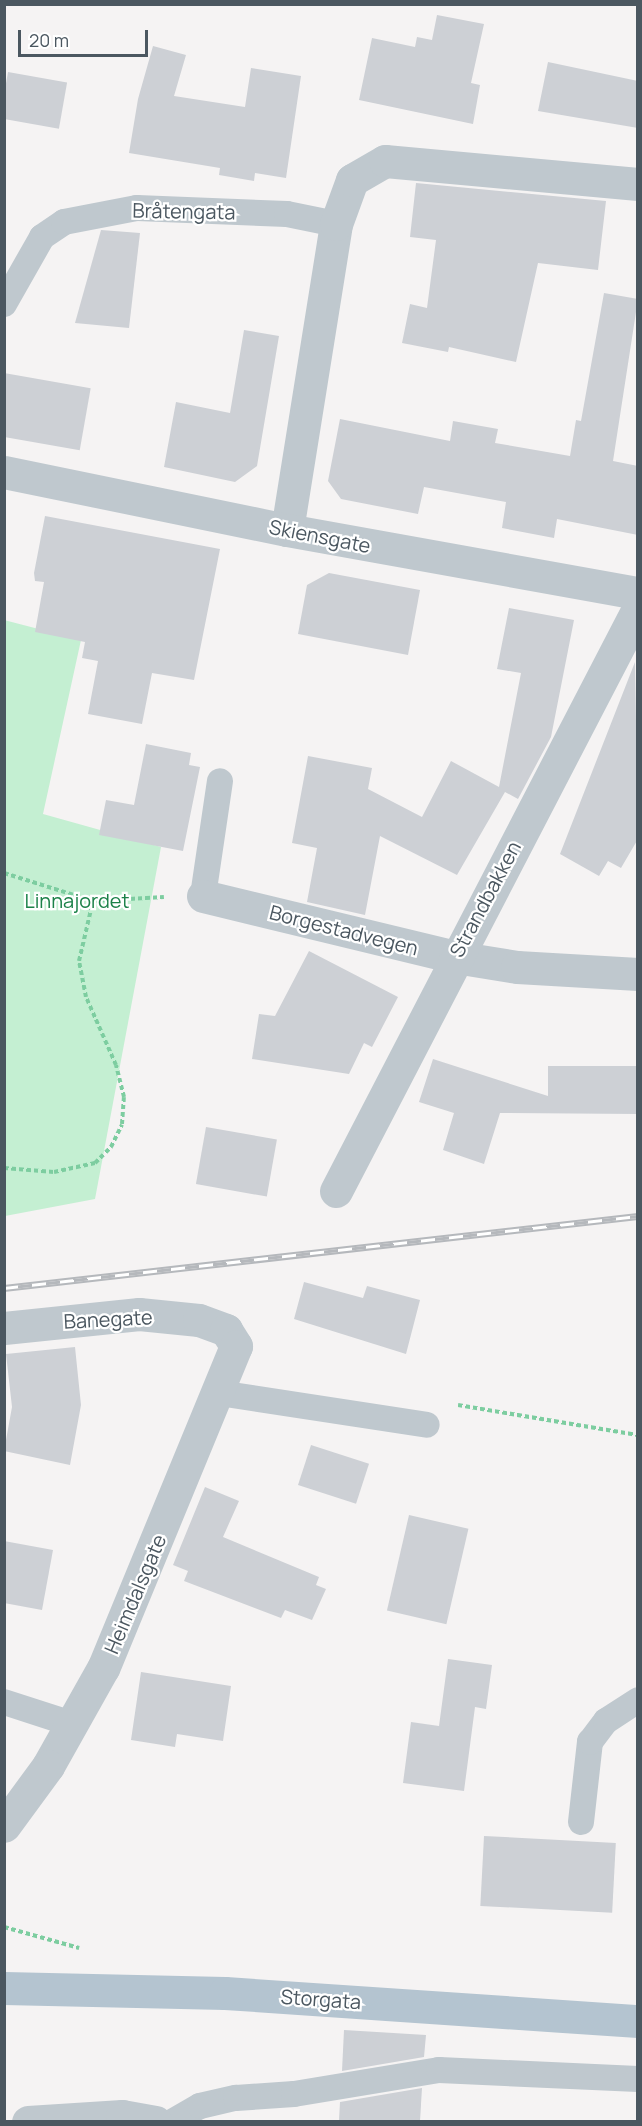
<!DOCTYPE html>
<html>
<head>
<meta charset="utf-8">
<style>
  body { margin:0 }
  #map { position:relative; width:642px; height:2126px; overflow:hidden; background:#f5f3f3; font-family:Manrope,sans-serif }
  div>[style] { position:absolute }
  [style*='--x'] { left:calc(var(--x)*1px); top:calc(var(--y)*1px); width:calc(var(--w)*1px); rotate:calc(var(--a)*1deg) }
  .green>* { inset:0; background:#c4efd2 }
  .building>* { inset:0; background:#cdd0d5; transform-origin:0 0 }
  .path>* { height:4px; margin-top:-2px; transform-origin:0; background:repeating-linear-gradient(90deg,#7dcda0 0 4.5px,transparent 0 7.5px) }
  .service>* { height:26px; margin:-13px; padding:0 13px; transform-origin:13px; border-radius:13px; background:#bfc8ce }
  .minor>* { height:33px; margin:-16.5px; padding:0 16.5px; transform-origin:16.5px; border-radius:16.5px; background:#bfc8ce }
  .tertiary>* { height:33px; margin:-16.5px; padding:0 16.5px; transform-origin:16.5px; border-radius:16.5px; background:#bfc8ce }
  .primary>* { height:33px; margin:-16.5px; padding:0 16.5px; transform-origin:16.5px; border-radius:16.5px; background:#b4c4d0 }
  .rail>* { height:7px; margin-top:-3.5px; transform-origin:0; background:repeating-linear-gradient(90deg,#fff 0 14px,#b5b8bc 0 28px); box-sizing:border-box; border-block:2px solid #b5b8bc }
  span { translate:-50% -50%; white-space:nowrap; text-align:center; line-height:1.15; -webkit-text-stroke:4.5px #fff; paint-order:stroke }
  .street-label { font-size:20px; color:#4b5760 }
  .park-label { font-size:20px; color:#1b8148 }
  .frame { position:absolute; inset:0; border:6px solid #4b5760; pointer-events:none }
  .scale { position:absolute; left:18px; top:30px; width:130px; height:27px; box-sizing:border-box; border:3px solid #4b5760; border-top:0; padding-left:8px; font-size:18px; line-height:21px; white-space:nowrap; color:#4b5760; -webkit-text-stroke:4px #fff; paint-order:stroke }
</style>
</head>
<body>
<div id="map">
  <div class="green">
    <i style="clip-path:polygon(4px 620px,81px 640px,43px 814px,161px 847px,95px 1199px,5px 1216px)"></i>
  </div>
  <div class="building">
    <i style="clip-path:polygon(437px 15px,484px 24px,471px 83px,480px 85px,473px 124px,359px 100px,372px 38px,415px 47px,417px 37px,432px 40px)"></i>
    <i style="clip-path:polygon(153px 46px,186px 55px,174px 96px,245px 107px,251px 68px,301px 76px,286px 178px,255px 173px,254px 181px,219px 175px,220px 168px,129px 153px,138px 99px)"></i>
    <i style="clip-path:polygon(548px 62px,638px 81px,638px 128px,538px 111px)"></i>
    <i style="left:8px;top:72px;width:60px;height:47px;rotate:10deg"></i>
    <i style="clip-path:polygon(416px 183px,606px 201px,598px 270px,538px 263px,516px 362px,449px 347px,448px 352px,402px 343px,410px 304px,427px 308px,436px 240px,410px 237px)"></i>
    <i style="clip-path:polygon(101px 230px,140px 233px,129px 328px,75px 323px)"></i>
    <i style="clip-path:polygon(604px 293px,638px 299px,613px 461px,638px 466px,638px 535px,557px 519px,554px 538px,502px 528px,506px 502px,424px 487px,418px 514px,341px 499px,328px 481px,340px 419px,450px 441px,453px 421px,498px 429px,495px 443px,570px 456px,576px 420px,581px 421px)"></i>
    <i style="clip-path:polygon(244px 330px,279px 336px,257px 466px,235px 482px,164px 467px,176px 402px,230px 413px)"></i>
    <i style="left:4px;top:373px;width:88px;height:63px;rotate:10deg"></i>
    <i style="clip-path:polygon(45px 516px,220px 549px,194px 680px,152px 673px,142px 724px,88px 714px,98px 661px,82px 658px,85px 642px,35px 632px,44px 582px,35px 581px,34px 573px)"></i>
    <i style="clip-path:polygon(329px 573px,420px 590px,408px 655px,298px 634px,307px 585px)"></i>
    <i style="clip-path:polygon(509px 608px,574px 620px,551px 737px,518px 799px,505px 792px,457px 875px,380px 836px,365px 915px,307px 902px,317px 848px,292px 843px,308px 756px,372px 768px,368px 789px,422px 817px,451px 761px,499px 787px,521px 673px,497px 669px)"></i>
    <i style="clip-path:polygon(635px 662px,638px 839px,621px 868px,608px 861px,599px 876px,560px 854px)"></i>
    <i style="clip-path:polygon(146px 744px,191px 753px,189px 765px,200px 767px,183px 851px,99px 835px,106px 800px,134px 805px)"></i>
    <i style="clip-path:polygon(309px 951px,398px 997px,372px 1047px,364px 1043px,349px 1074px,252px 1059px,259px 1014px,275px 1016px)"></i>
    <i style="clip-path:polygon(433px 1059px,548px 1096px,548px 1066px,638px 1066px,638px 1114px,500px 1113px,484px 1164px,443px 1150px,454px 1113px,419px 1102px)"></i>
    <i style="left:206px;top:1127px;width:72px;height:58px;rotate:10deg"></i>
    <i style="clip-path:polygon(304px 1282px,363px 1298px,367px 1286px,420px 1300px,406px 1354px,294px 1319px)"></i>
    <i style="clip-path:polygon(75px 1347px,81px 1405px,70px 1465px,4px 1451px,12px 1407px,6px 1354px)"></i>
    <i style="left:311px;top:1445px;width:61px;height:42px;rotate:18deg"></i>
    <i style="clip-path:polygon(205px 1487px,239px 1501px,223px 1537px,319px 1577px,316px 1585px,326px 1589px,312px 1620px,285px 1610px,281px 1618px,184px 1581px,188px 1571px,173px 1565px)"></i>
    <i style="left:409px;top:1515px;width:61px;height:98px;rotate:13deg"></i>
    <i style="clip-path:polygon(4px 1541px,53px 1550px,42px 1610px,4px 1603px)"></i>
    <i style="clip-path:polygon(448px 1659px,492px 1665px,486px 1709px,475px 1707px,464px 1791px,403px 1783px,411px 1722px,439px 1726px)"></i>
    <i style="clip-path:polygon(141px 1672px,231px 1686px,223px 1741px,177px 1734px,175px 1747px,131px 1740px)"></i>
    <i style="left:484px;top:1836px;width:132px;height:70px;rotate:3deg"></i>
    <i style="clip-path:polygon(344px 2030px,426px 2035px,424px 2057px,342px 2071px)"></i>
    <i style="clip-path:polygon(422px 2088px,420px 2121px,339px 2121px,340px 2102px)"></i>
  </div>
  <div class="path">
    <i style="--x:4;--y:873;--w:93;--a:17.5"></i>
    <i style="--x:93;--y:901;--w:71;--a:-3.2"></i>
    <i style="--x:4;--y:1168;--w:50;--a:4.6"></i>
    <i style="--x:54;--y:1172;--w:42;--a:-12.4"></i>
    <i style="--x:95;--y:1163;--w:23;--a:-45"></i>
    <i style="--x:111;--y:1147;--w:25;--a:-64"></i>
    <i style="--x:122;--y:1124;--w:27;--a:-86"></i>
    <i style="--x:124;--y:1097;--w:33;--a:-104"></i>
    <i style="--x:116;--y:1065;--w:74;--a:-113.8"></i>
    <i style="--x:86;--y:997;--w:37;--a:-101"></i>
    <i style="--x:79;--y:961;--w:62;--a:-76.9"></i>
    <i style="--x:458;--y:1405;--w:182;--a:9.5"></i>
    <i style="--x:4;--y:1927;--w:78;--a:15.6"></i>
  </div>
  <div class="service">
    <i style="--x:4;--y:304;--w:77;--a:-60.4"></i>
    <i style="--x:42;--y:237;--w:27;--a:-34"></i>
    <i style="--x:64;--y:222;--w:74;--a:-10.9"></i>
    <i style="--x:137;--y:208;--w:150;--a:2.3"></i>
    <i style="--x:287;--y:214;--w:50;--a:11.5"></i>
    <i style="--x:203;--y:896;--w:116;--a:-81.6"></i>
    <i style="--x:219;--y:1393;--w:210;--a:8.7"></i>
    <i style="--x:4;--y:1702;--w:71;--a:17.9"></i>
    <i style="--x:581;--y:1822;--w:81;--a:-83.6"></i>
    <i style="--x:590;--y:1742;--w:26;--a:-53"></i>
    <i style="--x:606;--y:1721;--w:38;--a:-33"></i>
    <i style="--x:172;--y:2122;--w:32;--a:-30"></i>
    <i style="--x:200;--y:2106;--w:37;--a:-13"></i>
    <i style="--x:236;--y:2098;--w:58;--a:-3.9"></i>
    <i style="--x:294;--y:2094;--w:147;--a:-9.4"></i>
    <i style="--x:439;--y:2070;--w:199;--a:2.6"></i>
  </div>
  <div class="minor">
    <i style="--x:287;--y:530;--w:310;--a:-80.9"></i>
    <i style="--x:336;--y:224;--w:47;--a:-70"></i>
    <i style="--x:352;--y:180;--w:38;--a:-30"></i>
    <i style="--x:385;--y:161;--w:254;--a:5.2"></i>
    <i style="--x:203;--y:896;--w:259;--a:13.6"></i>
    <i style="--x:455;--y:957;--w:63;--a:9.2"></i>
    <i style="--x:517;--y:967;--w:121;--a:3.3"></i>
    <i style="--x:336;--y:1191;--w:656;--a:-62.58"></i>
    <i style="--x:4;--y:1328;--w:136;--a:-5.9"></i>
    <i style="--x:139;--y:1314;--w:60;--a:5.7"></i>
    <i style="--x:199;--y:1320;--w:29;--a:20"></i>
    <i style="--x:226;--y:1330;--w:19;--a:58"></i>
    <i style="--x:236;--y:1346;--w:348;--a:112.4"></i>
    <i style="--x:103;--y:1668;--w:112;--a:119.3"></i>
    <i style="--x:48;--y:1766;--w:74;--a:126.3"></i>
    <i style="--x:28;--y:2122;--w:94;--a:-3.7"></i>
    <i style="--x:122;--y:2116;--w:34;--a:10"></i>
  </div>
  <div class="tertiary">
    <i style="--x:4;--y:472;--w:289;--a:11.6"></i>
    <i style="--x:287;--y:530;--w:357;--a:10.2"></i>
  </div>
  <div class="primary">
    <i style="--x:4;--y:1988;--w:221;--a:1.3"></i>
    <i style="--x:225;--y:1993;--w:414;--a:3.9"></i>
  </div>
  <div class="rail">
    <i style="--x:4;--y:1288;--w:638;--a:-6.48"></i>
  </div>
  <div class="street-label">
    <span style="left:184px;top:211px;rotate:1deg">Bråtengata</span>
    <span style="left:320px;top:536px;rotate:11deg">Skiensgate</span>
    <span style="left:485px;top:899px;rotate:-62deg">Strandbakken</span>
    <span style="left:344px;top:930px;rotate:14deg">Borgestadvegen</span>
    <span style="left:108px;top:1319px;rotate:-3deg">Banegate</span>
    <span style="left:135px;top:1594px;rotate:-67deg">Heimdalsgate</span>
    <span style="left:321px;top:1999px;rotate:4deg">Storgata</span>
  </div>
  <div class="park-label">
    <span style="left:77px;top:900px">Linnajordet</span>
  </div>
  <div class="frame"></div>
  <div class="scale">20 m</div>
</div>
</body>
</html>
